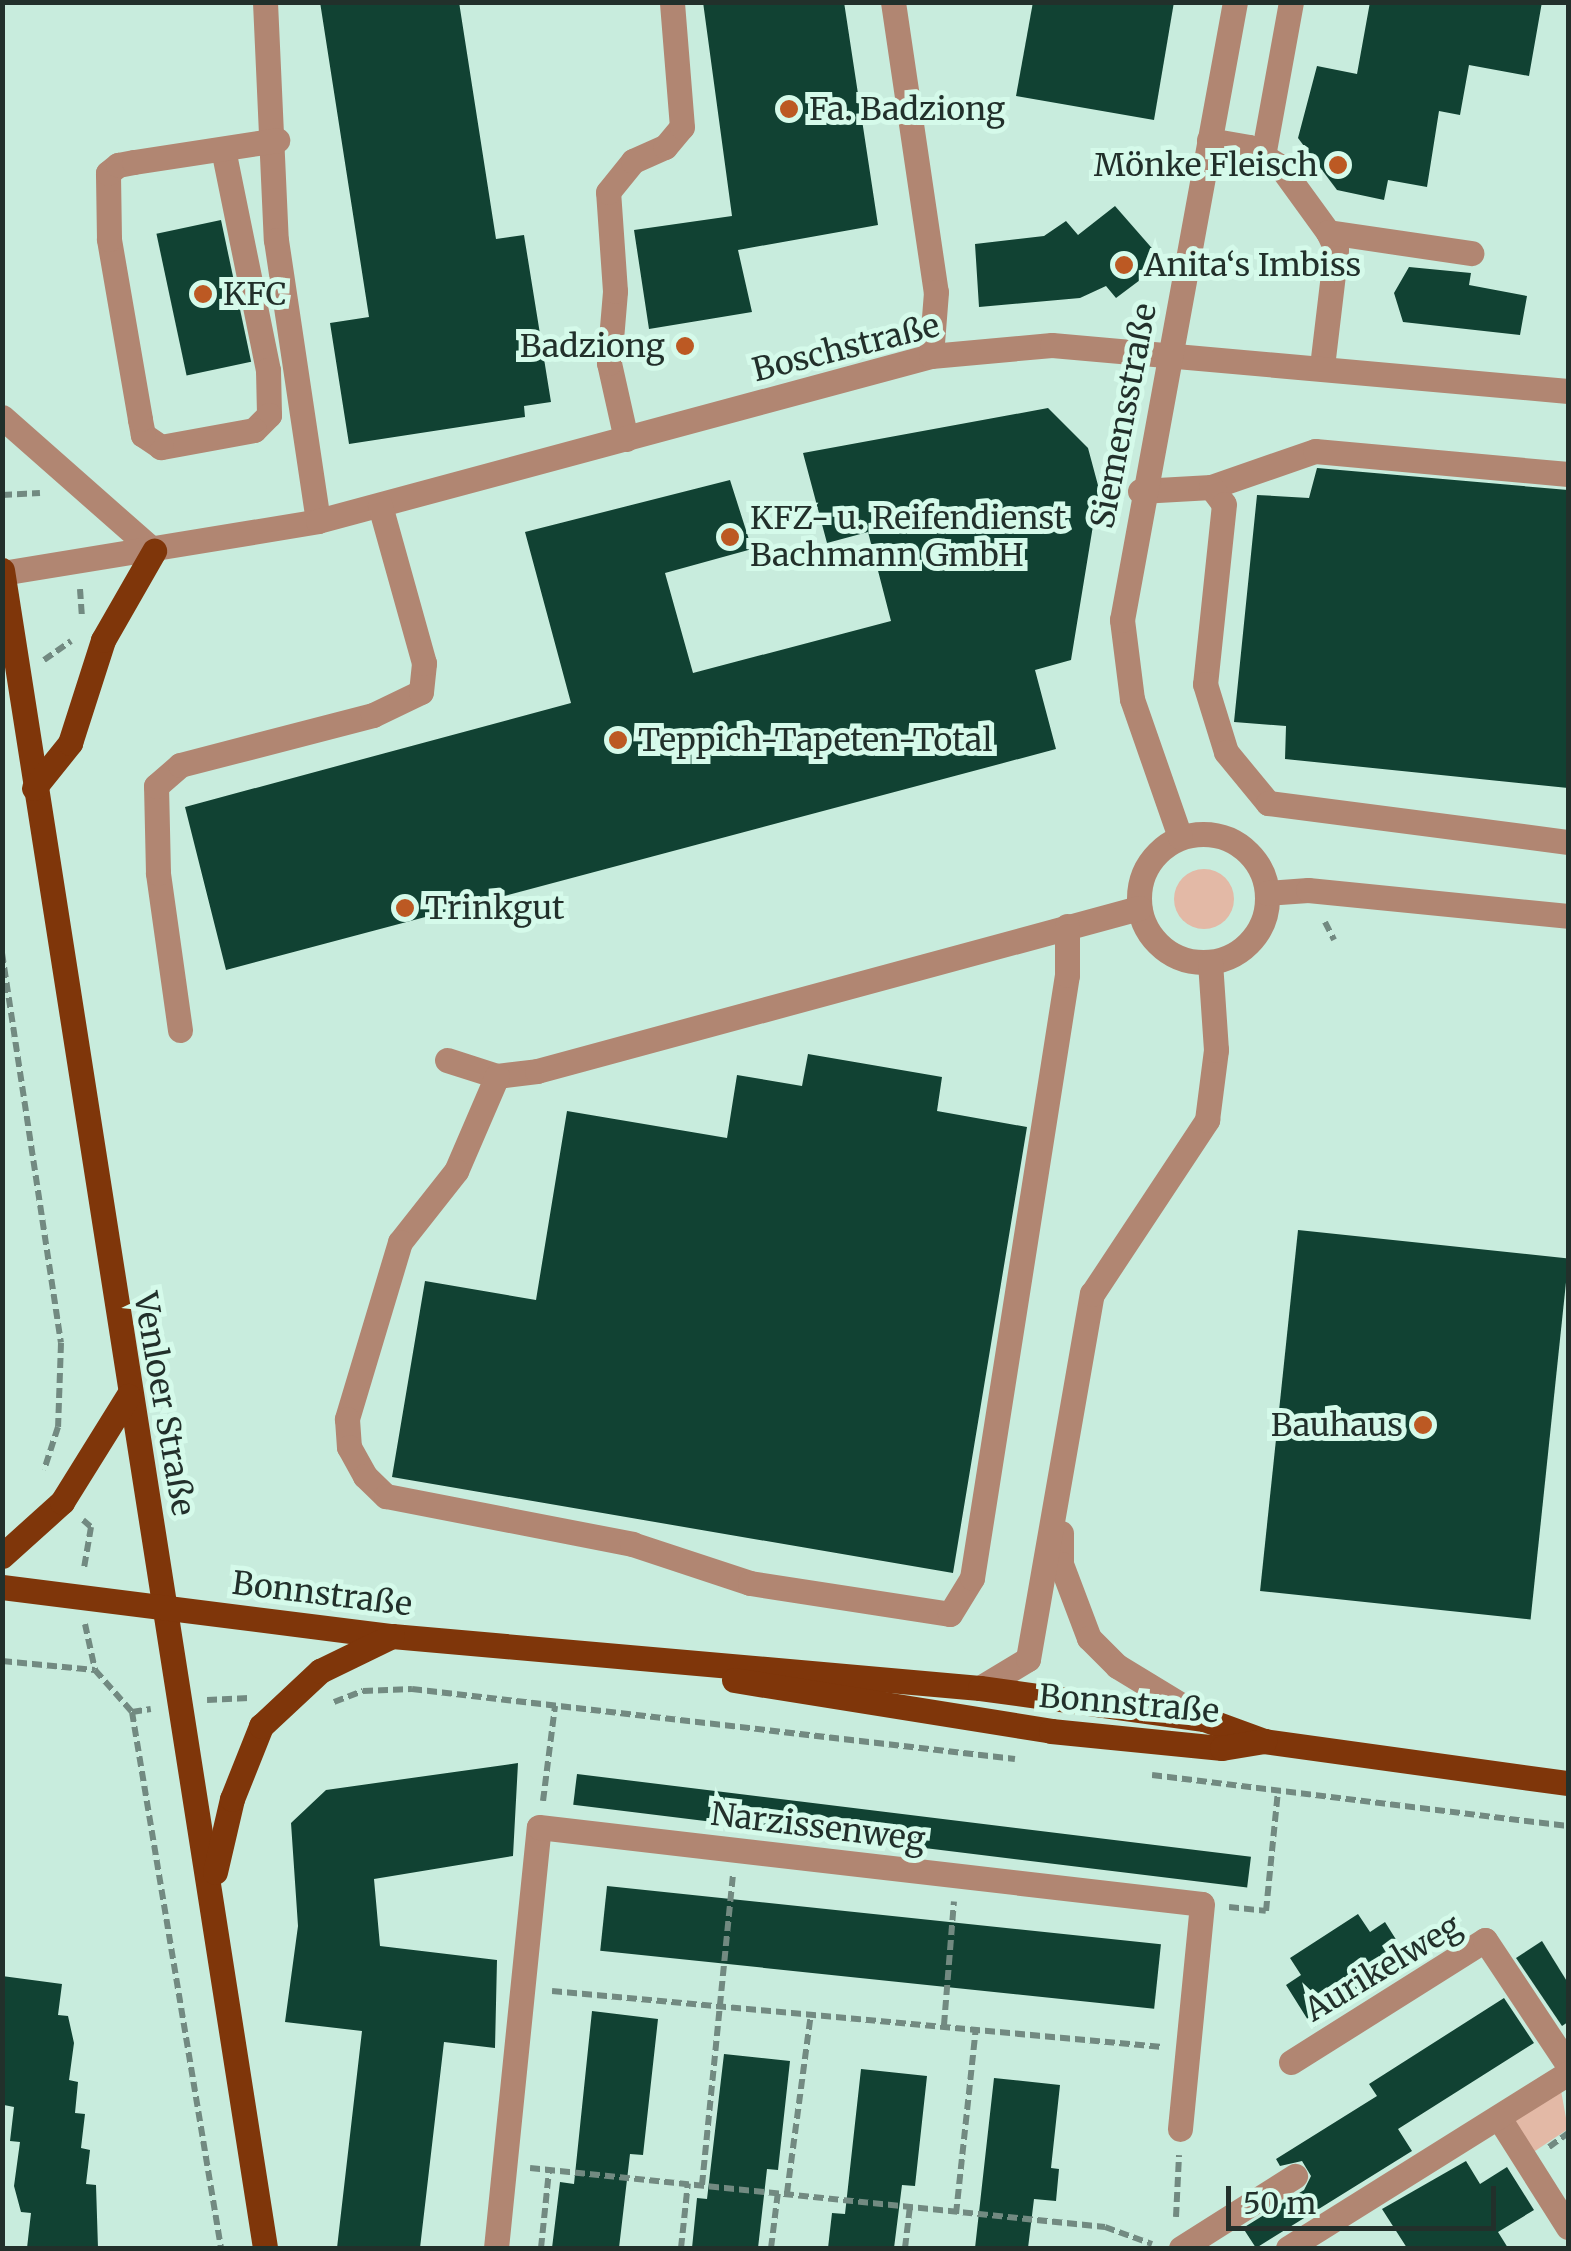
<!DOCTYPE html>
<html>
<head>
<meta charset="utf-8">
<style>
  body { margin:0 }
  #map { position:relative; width:1571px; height:2251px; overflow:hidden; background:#c8ecdd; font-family:Merriweather,serif }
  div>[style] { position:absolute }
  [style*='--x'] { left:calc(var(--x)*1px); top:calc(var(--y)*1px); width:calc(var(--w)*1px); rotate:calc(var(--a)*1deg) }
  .green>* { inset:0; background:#e3b9a6 }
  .round { border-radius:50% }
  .building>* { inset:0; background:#114233; transform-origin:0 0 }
  .path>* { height:6px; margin-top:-3px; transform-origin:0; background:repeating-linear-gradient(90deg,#728a81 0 10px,transparent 0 15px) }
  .minor>* { height:25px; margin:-12.5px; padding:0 12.5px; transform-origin:12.5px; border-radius:12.5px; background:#b18672 }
  .minor>.ring { margin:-12.5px; padding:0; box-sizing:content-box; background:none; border:25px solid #b18672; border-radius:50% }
  .major>* { height:25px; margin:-12.5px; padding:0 12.5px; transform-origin:12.5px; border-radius:12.5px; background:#7f360a }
  .dots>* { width:28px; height:28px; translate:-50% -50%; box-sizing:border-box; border:5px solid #d5faea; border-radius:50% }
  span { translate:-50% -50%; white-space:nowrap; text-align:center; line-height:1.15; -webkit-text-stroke:10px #d5faea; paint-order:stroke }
  .poi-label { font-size:32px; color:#22302b }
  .left { translate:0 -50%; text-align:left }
  .right { translate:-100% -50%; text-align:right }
  .street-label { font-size:32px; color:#22302b }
  .frame { position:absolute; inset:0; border:5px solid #22302b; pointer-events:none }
  .scale { position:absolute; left:1226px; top:2186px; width:270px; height:45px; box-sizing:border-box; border:5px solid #22302b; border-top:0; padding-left:12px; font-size:30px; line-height:35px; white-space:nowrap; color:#22302b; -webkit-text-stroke:8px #d5faea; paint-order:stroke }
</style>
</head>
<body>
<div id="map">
  <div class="green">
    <i class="round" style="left:1174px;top:869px;width:60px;height:60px"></i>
    <i style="clip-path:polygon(1560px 2085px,1568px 2129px,1526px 2157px,1503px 2121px)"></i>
  </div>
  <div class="building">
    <i style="clip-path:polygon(320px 2px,459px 2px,496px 239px,524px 235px,551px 402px,524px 406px,525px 417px,349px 444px,330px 323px,369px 317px)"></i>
    <i style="clip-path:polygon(703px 2px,844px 2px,878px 225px,738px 250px,752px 312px,649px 329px,634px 230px,732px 216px)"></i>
    <i style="clip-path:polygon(1033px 2px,1174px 2px,1154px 120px,1016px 96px)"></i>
    <i style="clip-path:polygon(1370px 2px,1542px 2px,1529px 76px,1469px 65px,1460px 115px,1439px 111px,1427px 187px,1388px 180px,1384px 200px,1337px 190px,1298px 138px,1317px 66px,1357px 74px)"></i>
    <i style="clip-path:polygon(1115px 206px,1164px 262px,1116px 298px,1106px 286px,1080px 298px,979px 307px,975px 244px,1044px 236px,1066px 221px,1078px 235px)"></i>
    <i style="left:221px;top:220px;width:145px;height:66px;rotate:78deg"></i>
    <i style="clip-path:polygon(1409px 267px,1471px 273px,1469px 285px,1527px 296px,1520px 335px,1403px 322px,1394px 293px)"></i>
    <i style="clip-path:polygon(1048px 408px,1088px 448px,1099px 489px,1071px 660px,1035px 670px,1056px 749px,226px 970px,185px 807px,571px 703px,525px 532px,730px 480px,752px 549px,665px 573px,693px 673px,891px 621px,868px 532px,827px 543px,803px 453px)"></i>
    <i style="clip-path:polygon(1317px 468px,1568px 490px,1568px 788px,1285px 759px,1286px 726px,1234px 722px,1257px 495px,1309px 498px)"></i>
    <i style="clip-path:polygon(808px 1054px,942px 1077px,937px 1111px,1027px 1127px,953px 1573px,392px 1477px,425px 1281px,536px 1300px,567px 1111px,727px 1138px,737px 1075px,802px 1086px)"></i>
    <i style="left:1298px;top:1230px;width:272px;height:363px;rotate:6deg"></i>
    <i style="clip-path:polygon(518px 1763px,513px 1856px,374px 1879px,380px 1946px,497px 1960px,495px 2048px,444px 2042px,420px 2248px,337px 2248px,362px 2031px,285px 2022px,298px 1926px,291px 1823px,326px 1790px)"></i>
    <i style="left:577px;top:1774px;width:679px;height:31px;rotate:7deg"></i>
    <i style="left:607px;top:1886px;width:557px;height:65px;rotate:6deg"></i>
    <i style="clip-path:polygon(1358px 1914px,1370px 1932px,1385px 1922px,1412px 1965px,1313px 2028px,1286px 1985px,1301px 1975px,1290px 1958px)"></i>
    <i style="clip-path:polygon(1542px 1941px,1568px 1983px,1568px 2022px,1562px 2026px,1516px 1958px)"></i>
    <i style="clip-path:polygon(2px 1976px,62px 1984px,58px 2015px,68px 2016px,74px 2043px,69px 2080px,78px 2082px,75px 2113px,85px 2114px,81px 2148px,90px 2150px,86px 2184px,96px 2185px,98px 2248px,27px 2248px,31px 2213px,21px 2212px,14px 2186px,20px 2142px,10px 2141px,14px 2107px,4px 2105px)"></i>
    <i style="clip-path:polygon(1504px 1998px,1534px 2043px,1398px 2129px,1412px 2151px,1256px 2248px,1243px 2228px,1304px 2190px,1311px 2176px,1302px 2161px,1280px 2166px,1276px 2159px,1377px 2096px,1369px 2084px)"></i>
    <i style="clip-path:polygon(592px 2011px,658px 2019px,643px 2155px,630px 2154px,619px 2248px,552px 2248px,560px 2182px,574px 2184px)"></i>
    <i style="clip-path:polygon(724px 2054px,790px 2061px,778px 2170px,767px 2169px,758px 2248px,692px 2248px,697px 2198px,707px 2199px)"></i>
    <i style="clip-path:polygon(861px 2069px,927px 2076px,915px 2186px,902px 2185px,894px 2248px,828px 2248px,832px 2213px,845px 2214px)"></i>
    <i style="clip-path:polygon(994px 2078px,1060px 2085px,1051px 2168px,1059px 2169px,1056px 2201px,1034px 2199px,1028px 2248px,975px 2248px)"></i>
    <i style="clip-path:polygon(1466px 2161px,1480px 2184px,1507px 2167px,1534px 2210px,1498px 2232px,1508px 2248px,1407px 2248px,1382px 2209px)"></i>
  </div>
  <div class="path">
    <i style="--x:2;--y:495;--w:38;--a:-3"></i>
    <i style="--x:80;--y:589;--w:28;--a:86"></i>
    <i style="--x:44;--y:660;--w:33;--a:-35"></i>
    <i style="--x:1325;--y:922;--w:20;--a:63"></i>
    <i style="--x:2;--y:953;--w:394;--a:81.4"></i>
    <i style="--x:61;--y:1343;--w:84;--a:92"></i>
    <i style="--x:58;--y:1427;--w:45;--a:108"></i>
    <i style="--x:83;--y:1520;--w:11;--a:41"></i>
    <i style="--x:91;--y:1527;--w:42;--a:99.7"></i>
    <i style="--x:85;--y:1624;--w:47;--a:77.7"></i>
    <i style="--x:95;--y:1670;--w:56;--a:48.6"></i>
    <i style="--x:132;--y:1712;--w:543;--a:80.57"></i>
    <i style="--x:2;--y:1661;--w:93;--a:5.5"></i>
    <i style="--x:207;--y:1700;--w:42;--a:-2.7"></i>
    <i style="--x:334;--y:1702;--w:31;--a:-21"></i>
    <i style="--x:363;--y:1691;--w:49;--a:-2.3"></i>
    <i style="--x:412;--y:1689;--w:607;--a:6.62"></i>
    <i style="--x:132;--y:1712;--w:19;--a:-9"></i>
    <i style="--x:1152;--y:1775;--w:419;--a:7"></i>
    <i style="--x:543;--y:1801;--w:96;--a:-82.8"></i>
    <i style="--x:1229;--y:1907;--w:37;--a:6"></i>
    <i style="--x:1266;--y:1911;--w:122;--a:-84.3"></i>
    <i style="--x:552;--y:1991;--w:613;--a:5.25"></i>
    <i style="--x:944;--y:2025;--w:124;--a:-85.4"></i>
    <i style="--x:1549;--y:2147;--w:24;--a:-36"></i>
    <i style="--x:530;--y:2168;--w:578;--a:5.86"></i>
    <i style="--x:1105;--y:2227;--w:50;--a:19.9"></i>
    <i style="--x:702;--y:2185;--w:311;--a:-84.3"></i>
    <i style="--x:787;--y:2193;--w:181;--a:-82.4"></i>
    <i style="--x:956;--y:2214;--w:187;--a:-83.9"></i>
    <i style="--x:1176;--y:2217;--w:62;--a:-87.2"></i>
    <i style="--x:541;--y:2248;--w:78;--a:-84.1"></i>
    <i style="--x:681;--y:2248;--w:65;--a:-83.9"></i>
    <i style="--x:771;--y:2248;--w:56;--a:-82.9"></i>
    <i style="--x:905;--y:2248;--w:42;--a:-83.2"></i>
  </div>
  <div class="minor">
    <i style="--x:265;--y:2;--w:238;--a:87.4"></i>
    <i style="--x:276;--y:240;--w:284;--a:81.5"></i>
    <i style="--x:893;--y:2;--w:293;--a:81.6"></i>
    <i style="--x:936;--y:292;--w:64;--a:94.5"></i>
    <i style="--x:1209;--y:140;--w:41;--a:9.9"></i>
    <i style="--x:1249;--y:147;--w:36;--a:32"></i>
    <i style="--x:1280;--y:166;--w:82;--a:54"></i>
    <i style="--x:1328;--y:232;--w:19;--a:65"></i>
    <i style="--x:1336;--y:249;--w:118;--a:96.8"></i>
    <i style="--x:223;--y:149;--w:226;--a:78.5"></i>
    <i style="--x:268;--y:370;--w:45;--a:88.7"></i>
    <i style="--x:269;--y:415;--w:21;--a:135"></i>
    <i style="--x:254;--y:430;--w:95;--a:169.6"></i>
    <i style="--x:161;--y:447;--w:22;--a:-146"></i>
    <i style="--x:143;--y:435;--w:16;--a:-101"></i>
    <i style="--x:140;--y:419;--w:183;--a:-99.8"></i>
    <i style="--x:109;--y:239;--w:66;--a:-90.9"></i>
    <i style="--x:108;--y:173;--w:13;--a:-39"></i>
    <i style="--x:118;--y:165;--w:16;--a:-11"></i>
    <i style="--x:134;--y:162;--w:145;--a:-8.7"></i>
    <i style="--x:1263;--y:156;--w:157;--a:-79.7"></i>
    <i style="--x:1328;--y:232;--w:145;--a:8.4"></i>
    <i style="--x:2;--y:417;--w:203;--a:41.4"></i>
    <i style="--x:626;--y:439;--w:78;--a:-102.6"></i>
    <i style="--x:609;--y:363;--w:72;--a:-85.2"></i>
    <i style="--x:615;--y:291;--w:99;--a:-94"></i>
    <i style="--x:608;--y:192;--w:40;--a:-51"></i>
    <i style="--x:633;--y:161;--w:35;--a:-24"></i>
    <i style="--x:665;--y:147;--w:26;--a:-50"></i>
    <i style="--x:682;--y:127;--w:125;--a:-94.6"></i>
    <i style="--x:1211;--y:487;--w:110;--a:-19.1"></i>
    <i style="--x:1315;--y:451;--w:254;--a:5.2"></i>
    <i style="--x:1140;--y:491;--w:71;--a:-3.2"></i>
    <i style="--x:1211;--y:487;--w:21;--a:53"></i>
    <i style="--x:1224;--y:504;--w:181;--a:96"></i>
    <i style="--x:1205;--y:684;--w:71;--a:72.8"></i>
    <i style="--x:1226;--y:752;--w:66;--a:50.5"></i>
    <i style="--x:1268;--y:803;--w:303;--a:7.4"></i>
    <i style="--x:2;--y:573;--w:320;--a:-9.3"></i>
    <i style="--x:318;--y:521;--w:635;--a:-15.07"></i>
    <i style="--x:931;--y:356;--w:121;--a:-5.2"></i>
    <i style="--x:1052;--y:345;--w:518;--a:5.09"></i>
    <i class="ring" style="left:1139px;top:834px;width:103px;height:103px"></i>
    <i style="--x:1180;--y:837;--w:146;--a:-109.2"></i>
    <i style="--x:1132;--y:699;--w:80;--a:-97.2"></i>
    <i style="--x:1122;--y:620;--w:628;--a:-79.64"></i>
    <i style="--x:1267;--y:893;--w:41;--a:-4.2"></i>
    <i style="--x:1308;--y:890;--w:261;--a:5.7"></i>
    <i style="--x:180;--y:1030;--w:159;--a:-98"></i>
    <i style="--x:158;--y:873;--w:87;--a:-91.3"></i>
    <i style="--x:156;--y:786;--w:32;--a:-41"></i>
    <i style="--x:180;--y:765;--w:199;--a:-14.5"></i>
    <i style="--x:373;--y:715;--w:53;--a:-25.6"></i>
    <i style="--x:421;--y:692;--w:29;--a:-84"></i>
    <i style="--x:424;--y:663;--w:164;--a:-105.6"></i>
    <i style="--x:447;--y:1060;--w:52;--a:17.7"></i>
    <i style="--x:497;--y:1076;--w:40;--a:-7.1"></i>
    <i style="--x:537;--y:1071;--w:624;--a:-15.15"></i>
    <i style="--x:497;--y:1076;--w:103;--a:113.3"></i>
    <i style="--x:456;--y:1171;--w:90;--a:128.3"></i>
    <i style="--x:400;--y:1242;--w:185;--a:106.7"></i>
    <i style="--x:347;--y:1419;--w:28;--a:86"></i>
    <i style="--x:349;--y:1447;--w:33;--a:61"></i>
    <i style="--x:365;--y:1476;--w:29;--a:44"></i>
    <i style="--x:386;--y:1496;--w:251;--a:11"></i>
    <i style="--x:632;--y:1544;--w:124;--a:18.3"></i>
    <i style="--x:750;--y:1583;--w:202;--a:8.8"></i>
    <i style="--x:950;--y:1614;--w:42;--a:-58.6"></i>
    <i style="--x:972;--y:1578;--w:610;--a:-81.05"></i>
    <i style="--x:1067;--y:975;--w:49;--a:-90"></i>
    <i style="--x:1061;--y:1533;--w:31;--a:90"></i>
    <i style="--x:1061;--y:1564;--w:79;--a:69.3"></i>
    <i style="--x:1089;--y:1638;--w:40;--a:45"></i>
    <i style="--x:1117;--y:1666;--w:102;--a:31.3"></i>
    <i style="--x:980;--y:1688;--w:56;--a:-31.1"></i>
    <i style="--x:1028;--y:1659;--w:371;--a:-80.1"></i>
    <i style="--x:1092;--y:1294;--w:209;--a:-56.5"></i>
    <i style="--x:1207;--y:1120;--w:71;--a:-82.7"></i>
    <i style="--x:1216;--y:1050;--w:87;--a:-93.9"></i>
    <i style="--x:1291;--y:2062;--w:229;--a:-32.2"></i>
    <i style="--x:1485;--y:1940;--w:150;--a:56.4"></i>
    <i style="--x:1499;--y:2118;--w:129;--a:57.7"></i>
    <i style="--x:496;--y:2248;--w:423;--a:-84.2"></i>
    <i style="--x:539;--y:1827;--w:667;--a:6.62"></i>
    <i style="--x:1202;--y:1904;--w:226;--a:95.6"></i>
    <i style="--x:1181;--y:2248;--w:135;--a:-32.3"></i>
    <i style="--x:1288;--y:2248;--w:330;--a:-32"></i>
  </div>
  <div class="major">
    <i style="--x:2;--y:570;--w:1698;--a:81.09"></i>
    <i style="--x:34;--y:788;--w:58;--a:-51.3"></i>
    <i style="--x:70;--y:743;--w:108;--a:-72.2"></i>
    <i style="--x:103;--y:640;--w:103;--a:-60.2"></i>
    <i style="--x:2;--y:1556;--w:81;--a:-42"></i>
    <i style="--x:62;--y:1502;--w:125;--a:-58.1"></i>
    <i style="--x:2;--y:1587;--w:393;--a:7.2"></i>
    <i style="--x:392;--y:1636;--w:590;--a:5.05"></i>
    <i style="--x:980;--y:1688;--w:226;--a:7.9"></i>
    <i style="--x:1204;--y:1719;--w:64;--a:20.1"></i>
    <i style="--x:1264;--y:1741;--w:307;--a:7.9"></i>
    <i style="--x:734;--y:1680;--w:321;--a:9.1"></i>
    <i style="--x:1051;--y:1731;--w:172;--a:5.7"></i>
    <i style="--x:1222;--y:1748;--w:43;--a:-9.5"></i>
    <i style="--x:215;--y:1872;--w:75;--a:-76.9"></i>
    <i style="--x:232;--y:1799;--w:79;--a:-68.3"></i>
    <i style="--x:261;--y:1726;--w:81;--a:-43"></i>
    <i style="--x:320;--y:1671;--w:80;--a:-25.9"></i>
  </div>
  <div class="dots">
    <i style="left:789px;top:109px;background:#bc5923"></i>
    <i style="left:1338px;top:165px;background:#bc5923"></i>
    <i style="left:1124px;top:265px;background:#bc5923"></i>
    <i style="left:203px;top:294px;background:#bc5923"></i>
    <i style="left:685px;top:346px;background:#bc5923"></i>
    <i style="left:730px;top:537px;background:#bc5923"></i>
    <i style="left:618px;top:740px;background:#bc5923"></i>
    <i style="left:405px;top:908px;background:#bc5923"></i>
    <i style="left:1423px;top:1425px;background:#bc5923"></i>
  </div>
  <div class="poi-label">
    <span class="left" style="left:809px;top:109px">Fa. Badziong</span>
    <span class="right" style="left:1318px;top:165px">Mönke Fleisch</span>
    <span class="left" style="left:1144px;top:265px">Anita‘s Imbiss</span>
    <span class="left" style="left:223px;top:294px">KFC</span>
    <span class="right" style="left:665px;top:346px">Badziong</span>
    <span class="left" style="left:750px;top:537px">KFZ- u. Reifendienst<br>Bachmann GmbH</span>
    <span class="left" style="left:638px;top:740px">Teppich-Tapeten-Total</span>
    <span class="left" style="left:425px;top:908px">Trinkgut</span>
    <span class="right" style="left:1403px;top:1425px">Bauhaus</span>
  </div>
  <div class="street-label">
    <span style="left:846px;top:348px;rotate:-14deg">Boschstraße</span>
    <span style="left:1124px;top:416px;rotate:-79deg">Siemensstraße</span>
    <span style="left:164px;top:1404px;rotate:80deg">Venloer Straße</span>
    <span style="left:322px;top:1594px;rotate:7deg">Bonnstraße</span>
    <span style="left:1129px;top:1704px;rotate:5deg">Bonnstraße</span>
    <span style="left:818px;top:1827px;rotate:7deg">Narzissenweg</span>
    <span style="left:1383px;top:1968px;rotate:-31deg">Aurikelweg</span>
  </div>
  <div class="frame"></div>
  <div class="scale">50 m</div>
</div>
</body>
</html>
